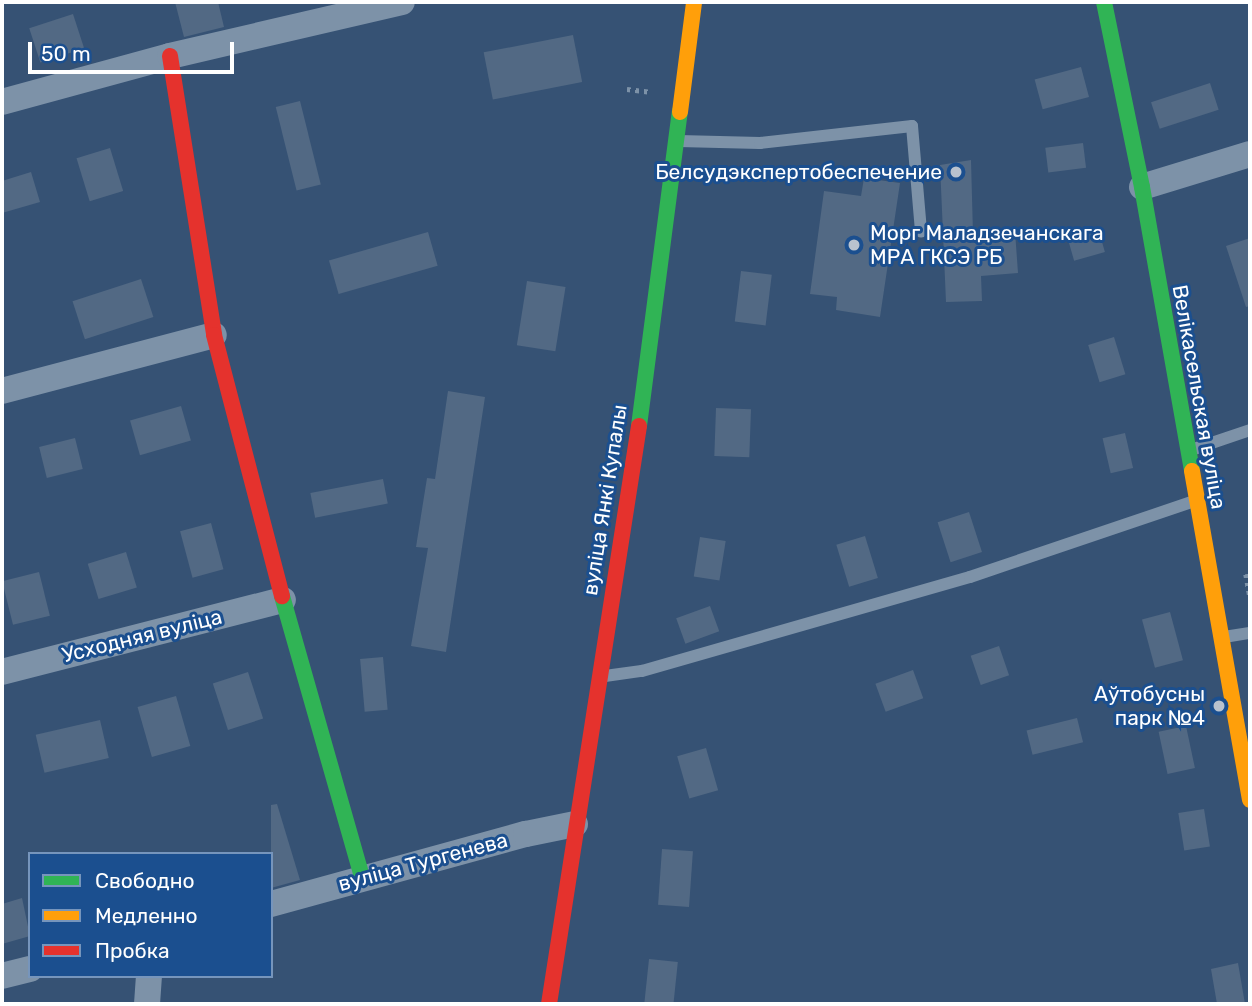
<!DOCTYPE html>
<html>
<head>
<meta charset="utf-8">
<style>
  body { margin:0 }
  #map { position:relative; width:1252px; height:1006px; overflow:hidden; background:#365274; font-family:Rubik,sans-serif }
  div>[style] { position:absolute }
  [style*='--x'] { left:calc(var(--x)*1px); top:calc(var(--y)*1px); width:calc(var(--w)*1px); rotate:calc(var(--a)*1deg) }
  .building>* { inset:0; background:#526984; transform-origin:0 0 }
  .path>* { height:4.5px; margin-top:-2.25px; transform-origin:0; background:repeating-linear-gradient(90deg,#7d92a8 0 3.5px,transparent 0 8.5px) }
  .lane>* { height:12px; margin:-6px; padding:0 6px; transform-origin:6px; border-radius:6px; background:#7d92a8 }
  .street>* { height:26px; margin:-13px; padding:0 13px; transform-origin:13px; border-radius:13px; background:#7d92a8 }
  .fast>* { height:16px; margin:-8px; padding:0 8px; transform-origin:8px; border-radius:8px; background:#30b455 }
  .slow>* { height:16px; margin:-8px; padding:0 8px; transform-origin:8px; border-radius:8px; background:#ff9f0a }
  .jam>* { height:16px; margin:-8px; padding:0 8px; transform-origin:8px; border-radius:8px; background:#e5322d }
  .dots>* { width:19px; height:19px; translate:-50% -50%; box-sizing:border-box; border:4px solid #1b4f8f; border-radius:50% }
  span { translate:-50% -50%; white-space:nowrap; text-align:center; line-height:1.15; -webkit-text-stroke:6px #1b4f8f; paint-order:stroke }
  .poi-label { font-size:21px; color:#fff }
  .right { translate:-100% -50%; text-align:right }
  .left { translate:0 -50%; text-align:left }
  .street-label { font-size:21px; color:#fff }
  .frame { position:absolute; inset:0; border:4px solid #fff; pointer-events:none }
  .legend { position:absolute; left:28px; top:852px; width:245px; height:126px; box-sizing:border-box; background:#1b4f8f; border:2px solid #7695bc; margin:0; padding:9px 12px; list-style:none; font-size:21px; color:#fff }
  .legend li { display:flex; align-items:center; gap:14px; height:35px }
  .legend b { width:35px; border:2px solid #7695bc }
  .scale { position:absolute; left:28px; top:42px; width:206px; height:32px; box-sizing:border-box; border:4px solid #fff; border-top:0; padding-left:9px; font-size:21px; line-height:24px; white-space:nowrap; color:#fff; -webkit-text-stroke:5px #1b4f8f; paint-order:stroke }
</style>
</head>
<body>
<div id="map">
  <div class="building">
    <i style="clip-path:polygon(175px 2px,218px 2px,224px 27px,184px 37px)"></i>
    <i style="left:73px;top:14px;width:36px;height:46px;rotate:72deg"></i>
    <i style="left:573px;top:35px;width:48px;height:91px;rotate:79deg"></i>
    <i style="left:1081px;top:67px;width:31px;height:48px;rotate:75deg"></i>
    <i style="left:1210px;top:83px;width:28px;height:62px;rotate:72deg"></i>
    <i style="left:300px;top:101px;width:86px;height:25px;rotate:76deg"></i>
    <i style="left:1083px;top:143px;width:25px;height:38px;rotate:83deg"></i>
    <i style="left:110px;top:148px;width:45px;height:35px;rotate:73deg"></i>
    <i style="clip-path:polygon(971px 160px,973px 234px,1015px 231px,1018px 273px,981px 276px,982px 301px,946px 302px,940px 165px)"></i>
    <i style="clip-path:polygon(31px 172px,40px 202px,2px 213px,2px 181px)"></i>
    <i style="clip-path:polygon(864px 178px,900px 183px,880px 317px,836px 310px,837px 297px,810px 294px,824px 191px,861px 196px)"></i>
    <i style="left:1098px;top:228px;width:25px;height:32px;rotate:74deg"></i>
    <i style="left:428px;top:232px;width:35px;height:103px;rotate:74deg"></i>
    <i style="clip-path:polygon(1250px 238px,1250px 306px,1246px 307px,1226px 246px)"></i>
    <i style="left:741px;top:271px;width:31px;height:51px;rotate:7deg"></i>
    <i style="left:141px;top:279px;width:40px;height:72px;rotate:72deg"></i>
    <i style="left:527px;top:281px;width:39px;height:65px;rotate:9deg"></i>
    <i style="left:1114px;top:337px;width:39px;height:27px;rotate:73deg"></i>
    <i style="clip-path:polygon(448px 391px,485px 397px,446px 652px,411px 646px,428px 548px,416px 547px,427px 478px,435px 479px)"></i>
    <i style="left:181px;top:406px;width:36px;height:53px;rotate:74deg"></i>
    <i style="left:716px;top:408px;width:35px;height:48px;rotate:2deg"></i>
    <i style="left:1125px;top:433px;width:36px;height:23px;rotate:77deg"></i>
    <i style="left:75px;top:438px;width:32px;height:37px;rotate:76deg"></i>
    <i style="left:383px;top:479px;width:25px;height:74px;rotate:79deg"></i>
    <i style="left:969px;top:512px;width:42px;height:33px;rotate:72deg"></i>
    <i style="left:211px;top:523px;width:48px;height:32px;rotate:75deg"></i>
    <i style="left:865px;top:536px;width:44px;height:30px;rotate:73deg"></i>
    <i style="left:700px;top:537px;width:26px;height:40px;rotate:9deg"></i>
    <i style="left:126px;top:552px;width:37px;height:40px;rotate:73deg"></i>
    <i style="left:39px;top:572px;width:45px;height:38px;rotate:76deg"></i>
    <i style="left:710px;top:606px;width:27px;height:36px;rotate:70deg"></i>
    <i style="left:1170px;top:612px;width:50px;height:29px;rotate:75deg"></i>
    <i style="left:999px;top:646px;width:31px;height:30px;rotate:71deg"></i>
    <i style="left:383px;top:657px;width:53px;height:23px;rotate:85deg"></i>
    <i style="left:913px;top:670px;width:30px;height:40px;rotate:70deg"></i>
    <i style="left:248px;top:672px;width:49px;height:37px;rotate:72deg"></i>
    <i style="left:176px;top:696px;width:52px;height:40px;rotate:74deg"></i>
    <i style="left:1077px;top:718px;width:25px;height:52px;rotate:76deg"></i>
    <i style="left:100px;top:720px;width:39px;height:66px;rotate:77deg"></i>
    <i style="left:1186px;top:726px;width:43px;height:28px;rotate:78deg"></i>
    <i style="left:706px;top:748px;width:44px;height:30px;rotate:74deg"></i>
    <i style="clip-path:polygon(277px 804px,300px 880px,271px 888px,271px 805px)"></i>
    <i style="left:1204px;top:809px;width:38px;height:26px;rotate:81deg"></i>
    <i style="left:662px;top:849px;width:31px;height:56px;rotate:4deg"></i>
    <i style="clip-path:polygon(22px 898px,30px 936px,2px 944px,2px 904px)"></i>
    <i style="left:649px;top:959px;width:29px;height:45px;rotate:6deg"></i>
    <i style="clip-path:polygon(1238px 963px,1245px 1004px,1217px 1004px,1211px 969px)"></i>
  </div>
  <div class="path">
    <i style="--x:627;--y:89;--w:23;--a:7"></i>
    <i style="--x:1246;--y:574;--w:22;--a:80"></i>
  </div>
  <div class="lane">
    <i style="--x:679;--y:141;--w:81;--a:1.4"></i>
    <i style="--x:760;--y:143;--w:153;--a:-6.4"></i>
    <i style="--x:912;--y:126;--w:106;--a:85.1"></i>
    <i style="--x:1191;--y:450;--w:62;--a:-18.7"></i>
    <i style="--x:1224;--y:637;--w:26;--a:-9"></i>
    <i style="--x:605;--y:676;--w:37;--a:-8"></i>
    <i style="--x:642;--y:671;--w:341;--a:-16"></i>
    <i style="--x:970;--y:577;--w:237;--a:-18.7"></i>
  </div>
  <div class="street">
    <i style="--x:2;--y:102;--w:174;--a:-15.3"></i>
    <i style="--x:170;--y:56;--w:238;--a:-13.1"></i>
    <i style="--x:1142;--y:187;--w:113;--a:-17"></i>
    <i style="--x:2;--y:391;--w:219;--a:-14.8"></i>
    <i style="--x:2;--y:672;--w:290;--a:-14.4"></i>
    <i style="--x:271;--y:904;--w:264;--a:-15.4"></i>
    <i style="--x:526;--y:834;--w:50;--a:-11.5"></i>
    <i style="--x:2;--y:976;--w:29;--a:-14"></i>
    <i style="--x:147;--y:1004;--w:28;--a:-86"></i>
  </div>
  <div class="fast">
    <i style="--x:1104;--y:2;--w:189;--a:78.4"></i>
    <i style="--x:1142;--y:187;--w:288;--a:80"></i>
    <i style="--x:639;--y:426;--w:317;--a:-82.6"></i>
    <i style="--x:282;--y:596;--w:292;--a:74.1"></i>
  </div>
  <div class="slow">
    <i style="--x:680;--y:112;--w:111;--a:-82.7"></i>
    <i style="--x:1192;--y:471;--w:334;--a:80"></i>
  </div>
  <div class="jam">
    <i style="--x:170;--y:56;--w:282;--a:81"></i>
    <i style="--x:214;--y:335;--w:270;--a:75.4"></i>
    <i style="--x:549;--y:1004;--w:585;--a:-81.15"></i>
  </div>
  <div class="dots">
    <i style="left:956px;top:172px;background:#b9c2ce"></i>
    <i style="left:854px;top:245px;background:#b9c2ce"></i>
    <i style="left:1219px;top:706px;background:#b9c2ce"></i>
  </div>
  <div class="poi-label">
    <span class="right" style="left:942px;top:172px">Белсудэкспертобеспечение</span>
    <span class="left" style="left:870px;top:245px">Морг Маладзечанскага<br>МРА ГКСЭ РБ</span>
    <span class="right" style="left:1205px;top:706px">Аўтобусны<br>парк №4</span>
  </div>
  <div class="street-label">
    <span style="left:1199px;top:397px;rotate:80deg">Велікасельская вуліца</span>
    <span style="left:605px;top:500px;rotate:-81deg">вуліца Янкі Купалы</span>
    <span style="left:142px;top:636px;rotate:-14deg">Усходняя вуліца</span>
    <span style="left:423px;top:862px;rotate:-15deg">вуліца Тургенева</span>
  </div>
  <div class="frame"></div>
  <ul class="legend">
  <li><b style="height:9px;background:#30b455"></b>Свободно</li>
  <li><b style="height:9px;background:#ff9f0a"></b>Медленно</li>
  <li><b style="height:9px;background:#e5322d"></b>Пробка</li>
  </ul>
  <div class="scale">50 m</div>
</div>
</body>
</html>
